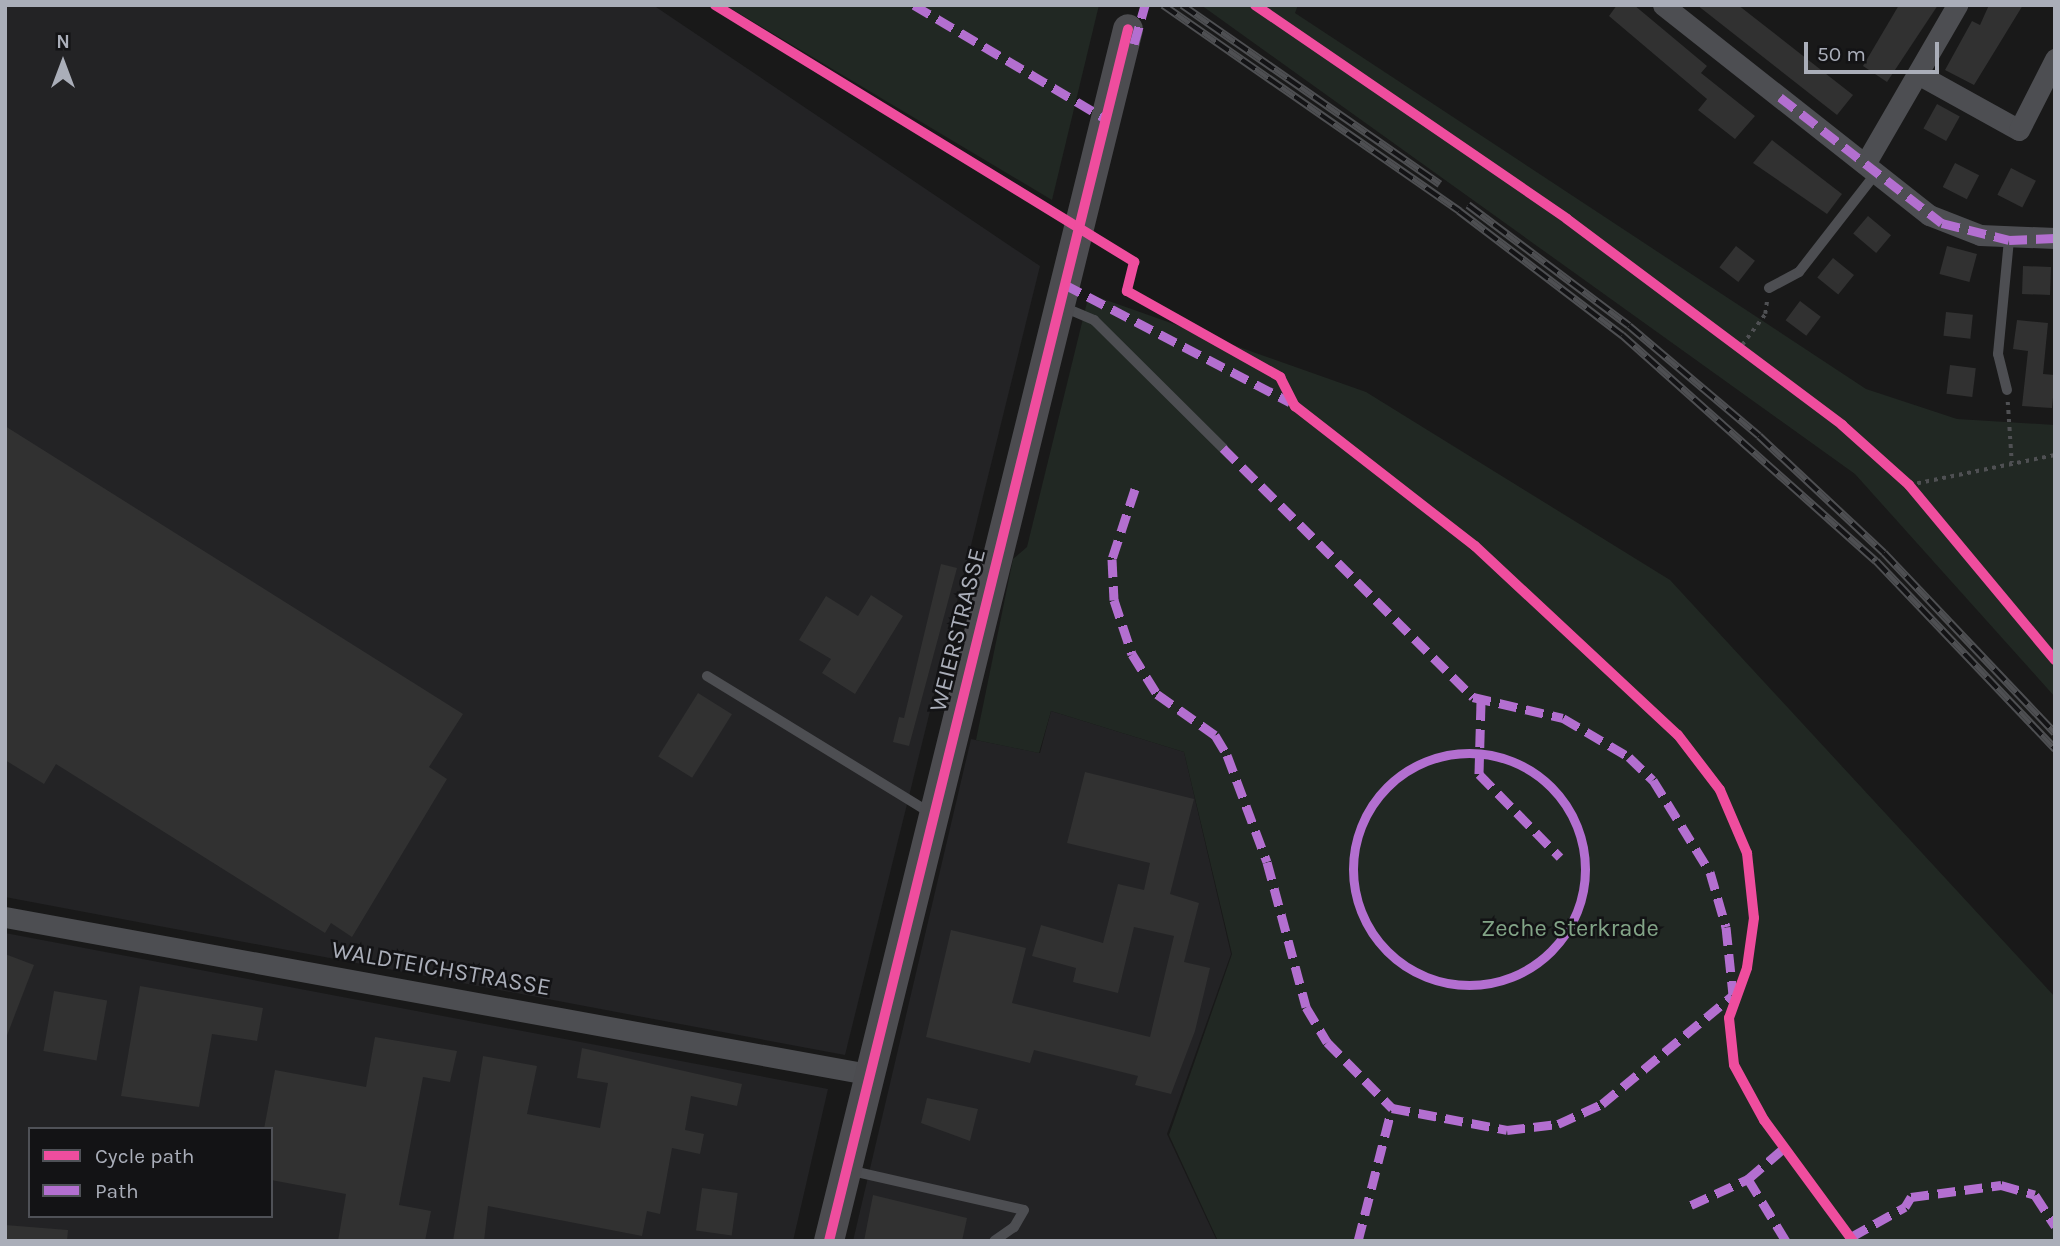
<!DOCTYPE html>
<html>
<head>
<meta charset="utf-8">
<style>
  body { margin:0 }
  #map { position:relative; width:2060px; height:1246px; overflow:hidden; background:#191919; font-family:Karla,sans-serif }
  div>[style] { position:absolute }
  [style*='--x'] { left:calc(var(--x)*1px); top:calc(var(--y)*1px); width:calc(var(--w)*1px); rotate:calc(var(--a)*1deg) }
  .built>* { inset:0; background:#232325 }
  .green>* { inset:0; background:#212823 }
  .building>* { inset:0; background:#313131; transform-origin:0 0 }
  .path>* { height:3.5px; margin-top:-1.75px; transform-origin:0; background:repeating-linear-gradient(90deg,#4f5053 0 3.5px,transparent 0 8.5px) }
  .lane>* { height:10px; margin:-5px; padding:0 5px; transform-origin:5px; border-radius:5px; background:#4d4e52 }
  .street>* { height:21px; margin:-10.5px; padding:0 10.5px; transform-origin:10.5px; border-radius:10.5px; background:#4d4e52 }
  .secondary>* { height:30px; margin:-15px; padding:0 15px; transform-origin:15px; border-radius:15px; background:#4c4c50 }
  .rail>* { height:8px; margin-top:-4px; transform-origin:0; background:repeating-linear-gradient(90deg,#131315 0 16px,#4e4f52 0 32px); box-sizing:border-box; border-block:2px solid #4e4f52 }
  .quiet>* { height:9px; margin-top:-4.5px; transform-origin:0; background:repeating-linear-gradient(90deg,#b36fd0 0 18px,transparent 0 27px) }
  .quiet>.ring { margin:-4.5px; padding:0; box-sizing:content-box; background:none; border:9px solid #b36fd0; border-radius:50% }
  .cycleway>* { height:10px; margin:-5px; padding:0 5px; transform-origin:5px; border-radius:5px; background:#ef4d9e }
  span { translate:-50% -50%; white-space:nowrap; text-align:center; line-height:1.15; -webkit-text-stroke:5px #131315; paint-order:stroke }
  .street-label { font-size:24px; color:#aaaeb9 }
  .park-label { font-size:24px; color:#82a487 }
  .frame { position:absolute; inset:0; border:7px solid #aaaeb9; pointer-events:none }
  .legend { position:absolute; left:28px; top:1127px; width:245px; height:91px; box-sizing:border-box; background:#131315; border:2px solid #4f5157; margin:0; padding:9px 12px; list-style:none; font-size:21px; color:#aaaeb9 }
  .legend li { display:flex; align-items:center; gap:14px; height:35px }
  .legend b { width:35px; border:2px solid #4f5157 }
  .north { position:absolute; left:28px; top:28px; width:70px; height:70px; -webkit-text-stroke:5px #131315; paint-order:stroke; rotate:0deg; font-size:19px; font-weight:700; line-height:28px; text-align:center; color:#aaaeb9 }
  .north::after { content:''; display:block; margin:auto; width:24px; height:32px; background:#aaaeb9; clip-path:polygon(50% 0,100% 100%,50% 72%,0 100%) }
  .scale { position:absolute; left:1804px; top:42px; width:135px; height:32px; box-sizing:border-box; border:4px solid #aaaeb9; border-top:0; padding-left:9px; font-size:21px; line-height:24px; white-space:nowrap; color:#aaaeb9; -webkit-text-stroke:5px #131315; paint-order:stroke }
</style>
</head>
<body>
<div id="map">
  <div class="built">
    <i style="clip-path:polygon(5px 5px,653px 5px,1040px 266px,845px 1055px,5px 897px)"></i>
    <i style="clip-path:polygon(1051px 711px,1184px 752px,1231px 954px,1167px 1134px,1217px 1241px,853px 1241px,971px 739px,1040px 753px)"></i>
    <i style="clip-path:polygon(evenodd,5px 933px,828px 1089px,793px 1241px,5px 1241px,5px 933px,30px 1129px,271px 1129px,271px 1216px,30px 1216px,30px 1129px)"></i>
  </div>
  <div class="green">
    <i style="clip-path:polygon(725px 5px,1099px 5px,1052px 200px)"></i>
    <i style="clip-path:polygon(1201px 5px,1298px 5px,1295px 13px,1866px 389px,1957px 419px,2055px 425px,2055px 697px,1855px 474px)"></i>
    <i style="clip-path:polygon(1089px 294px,1366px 392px,1670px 580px,2055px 997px,2055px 1241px,1218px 1241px,1169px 1135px,1232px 954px,1184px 752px,1051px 711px,1039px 753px,976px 740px,1013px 559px,1027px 547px)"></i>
  </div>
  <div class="building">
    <i style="clip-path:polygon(1617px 5px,1634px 5px,1707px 66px,1701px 73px,1755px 116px,1735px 139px,1698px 110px,1707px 99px,1609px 16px)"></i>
    <i style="clip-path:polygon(1697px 5px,1738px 5px,1853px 95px,1837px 115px)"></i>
    <i style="clip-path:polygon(1899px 5px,1938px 5px,1887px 82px,1863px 66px)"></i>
    <i style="clip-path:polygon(1989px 5px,2023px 5px,1974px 85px,1945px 70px,1972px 21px,1980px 25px)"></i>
    <i style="left:1937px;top:104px;width:26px;height:28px;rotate:29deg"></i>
    <i style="clip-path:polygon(1772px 140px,1842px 194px,1827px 214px,1753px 163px)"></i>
    <i style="left:1955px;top:163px;width:27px;height:27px;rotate:27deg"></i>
    <i style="left:2011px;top:168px;width:28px;height:30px;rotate:27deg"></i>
    <i style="left:1868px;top:216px;width:30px;height:23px;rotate:40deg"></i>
    <i style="left:1736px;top:246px;width:24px;height:27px;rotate:38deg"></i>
    <i style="left:1947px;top:246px;width:31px;height:29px;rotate:15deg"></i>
    <i style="left:1833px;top:258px;width:27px;height:25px;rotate:39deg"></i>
    <i style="left:2023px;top:266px;width:28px;height:28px;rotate:2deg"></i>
    <i style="left:1800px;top:301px;width:26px;height:24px;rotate:37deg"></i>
    <i style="left:1946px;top:312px;width:27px;height:24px;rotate:6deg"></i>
    <i style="clip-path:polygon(2017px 320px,2048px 323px,2043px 374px,2055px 375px,2052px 408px,2022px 406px,2028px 351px,2013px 349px)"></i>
    <i style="left:1950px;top:365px;width:26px;height:29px;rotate:7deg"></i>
    <i style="clip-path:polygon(5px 426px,463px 714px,429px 767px,447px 779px,352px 937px,331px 923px,325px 933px,56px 764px,44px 784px,5px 760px)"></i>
    <i style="clip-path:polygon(941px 564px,957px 568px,909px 746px,893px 742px,899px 717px,904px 718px)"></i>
    <i style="clip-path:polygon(871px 595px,903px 616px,855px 694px,822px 673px,831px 659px,799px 640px,826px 596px,858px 616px)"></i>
    <i style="left:698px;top:693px;width:40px;height:75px;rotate:32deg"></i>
    <i style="clip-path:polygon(1085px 772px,1194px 799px,1170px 894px,1199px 903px,1184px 962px,1210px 968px,1195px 1031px,1171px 1094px,1135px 1085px,1138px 1076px,1034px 1050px,1030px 1063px,926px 1037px,951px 930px,1026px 948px,1012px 1003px,1150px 1037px,1174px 936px,1134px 927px,1118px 993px,1073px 982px,1076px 968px,1032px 956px,1041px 925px,1103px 943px,1118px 884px,1144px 890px,1150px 863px,1067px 843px)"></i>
    <i style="clip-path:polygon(5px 954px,34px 965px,6px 1038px,5px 1038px)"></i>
    <i style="clip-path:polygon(140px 986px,263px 1008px,257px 1041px,212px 1034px,199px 1107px,121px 1096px)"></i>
    <i style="left:54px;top:991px;width:54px;height:61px;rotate:10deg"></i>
    <i style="clip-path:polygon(375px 1037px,457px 1051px,450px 1082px,423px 1077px,399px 1205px,431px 1211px,425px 1241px,338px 1241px,346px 1194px,271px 1180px,271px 1129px,264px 1129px,275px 1070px,366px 1087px)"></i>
    <i style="clip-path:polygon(582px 1048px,742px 1084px,737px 1106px,691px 1096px,685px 1130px,704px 1134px,700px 1154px,672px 1148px,660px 1214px,647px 1211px,642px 1236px,488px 1206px,484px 1241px,453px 1241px,483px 1056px,537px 1066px,527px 1114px,600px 1128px,608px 1083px,577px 1078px)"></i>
    <i style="clip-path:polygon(927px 1098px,978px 1109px,970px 1141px,921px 1123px)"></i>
    <i style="left:702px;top:1188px;width:36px;height:43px;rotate:8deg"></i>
    <i style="clip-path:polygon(873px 1195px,967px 1218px,962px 1241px,864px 1241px)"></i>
    <i style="clip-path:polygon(5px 1225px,68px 1230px,67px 1241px,5px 1241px)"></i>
  </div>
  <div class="path">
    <i style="--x:1742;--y:345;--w:39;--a:-53"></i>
    <i style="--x:1765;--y:314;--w:14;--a:-82"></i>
    <i style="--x:2008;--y:402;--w:61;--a:86.2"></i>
    <i style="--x:1909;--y:485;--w:149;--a:-11.6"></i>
  </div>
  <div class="lane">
    <i style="--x:1769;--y:288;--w:34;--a:-28"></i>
    <i style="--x:1799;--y:272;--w:125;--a:-52.1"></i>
    <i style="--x:1061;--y:306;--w:36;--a:23"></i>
    <i style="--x:1094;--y:320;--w:182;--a:44.8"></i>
    <i style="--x:2007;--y:390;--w:37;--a:-104"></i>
    <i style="--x:1998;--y:354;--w:115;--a:-84.5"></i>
    <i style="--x:707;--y:676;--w:264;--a:31.5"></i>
    <i style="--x:848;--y:1170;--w:180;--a:12.8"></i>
    <i style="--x:1024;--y:1210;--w:20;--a:120"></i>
    <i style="--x:1014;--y:1227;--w:24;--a:145"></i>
  </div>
  <div class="street">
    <i style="--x:1663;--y:5;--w:339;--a:38.3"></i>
    <i style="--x:1929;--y:215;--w:55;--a:21.4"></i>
    <i style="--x:1980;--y:235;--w:75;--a:2.3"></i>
    <i style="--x:1918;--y:74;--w:115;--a:29"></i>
    <i style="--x:2019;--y:130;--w:80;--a:-63.1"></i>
    <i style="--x:1865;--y:164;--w:184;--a:-59.9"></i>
    <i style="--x:5;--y:917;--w:876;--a:10.32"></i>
  </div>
  <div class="secondary">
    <i style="--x:829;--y:1241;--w:1248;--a:-76.14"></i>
  </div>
  <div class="rail">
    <i style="--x:1163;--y:5;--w:361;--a:34.8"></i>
    <i style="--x:1459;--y:211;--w:205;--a:37.3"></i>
    <i style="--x:1622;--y:335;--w:340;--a:41.7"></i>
    <i style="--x:1876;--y:561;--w:260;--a:46.4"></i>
    <i style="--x:1182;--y:5;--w:314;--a:34.8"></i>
    <i style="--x:1468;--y:205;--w:201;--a:36.9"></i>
    <i style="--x:1629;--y:326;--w:170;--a:40.2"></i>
    <i style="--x:1759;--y:436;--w:171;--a:43.1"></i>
    <i style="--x:1884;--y:553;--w:248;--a:46.5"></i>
  </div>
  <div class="quiet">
    <i style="--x:914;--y:5;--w:223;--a:30.7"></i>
    <i style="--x:1134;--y:44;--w:41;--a:-74.2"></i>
    <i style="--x:1780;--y:97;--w:205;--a:37.9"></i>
    <i style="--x:1942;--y:223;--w:69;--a:14.2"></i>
    <i style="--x:2009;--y:240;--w:46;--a:-2.5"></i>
    <i style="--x:1064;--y:284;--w:255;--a:27.6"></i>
    <i style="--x:1223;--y:448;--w:353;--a:44.9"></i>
    <i style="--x:1473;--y:697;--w:92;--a:13.1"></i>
    <i style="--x:1563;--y:718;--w:77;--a:30.6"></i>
    <i style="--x:1629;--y:757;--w:33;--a:44"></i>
    <i style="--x:1653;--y:780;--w:108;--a:58.2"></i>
    <i style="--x:1710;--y:872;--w:57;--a:73.8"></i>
    <i style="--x:1726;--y:927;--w:68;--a:84.1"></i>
    <i style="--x:1135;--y:489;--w:74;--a:108.2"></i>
    <i style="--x:1112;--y:559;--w:41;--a:87.2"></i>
    <i style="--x:1114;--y:600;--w:57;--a:71.6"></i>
    <i style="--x:1132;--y:654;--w:47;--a:58"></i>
    <i style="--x:1157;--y:694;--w:71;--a:35.3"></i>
    <i style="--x:1215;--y:735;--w:23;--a:59"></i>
    <i style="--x:1227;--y:755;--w:114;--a:69.5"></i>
    <i style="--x:1267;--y:862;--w:150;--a:74.9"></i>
    <i style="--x:1306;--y:1007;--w:41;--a:59"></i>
    <i style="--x:1327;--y:1042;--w:93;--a:45.4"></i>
    <i style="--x:1392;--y:1108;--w:117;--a:10.8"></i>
    <i style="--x:1507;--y:1130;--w:51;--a:-6.7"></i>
    <i style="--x:1558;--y:1124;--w:48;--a:-24.4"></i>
    <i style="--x:1602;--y:1104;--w:169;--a:-39.7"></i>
    <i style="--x:1481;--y:702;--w:72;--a:91.6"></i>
    <i style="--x:1479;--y:774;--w:116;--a:45.7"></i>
    <i class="ring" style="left:1353px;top:753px;width:223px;height:223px"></i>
    <i style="--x:1748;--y:1179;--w:73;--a:58.5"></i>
    <i style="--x:1691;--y:1205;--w:63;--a:-24.5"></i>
    <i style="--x:1748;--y:1179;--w:48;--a:-40.7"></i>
    <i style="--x:1851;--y:1237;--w:62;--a:-29.1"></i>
    <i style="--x:1905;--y:1207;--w:12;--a:-59"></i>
    <i style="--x:1911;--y:1197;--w:91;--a:-7.6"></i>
    <i style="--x:2001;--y:1185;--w:35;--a:16"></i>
    <i style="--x:2035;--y:1195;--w:37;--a:57"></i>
    <i style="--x:1358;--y:1241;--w:137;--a:-75.7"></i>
  </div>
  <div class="cycleway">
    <i style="--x:715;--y:5;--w:492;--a:31.5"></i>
    <i style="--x:1134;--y:262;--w:30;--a:104"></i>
    <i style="--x:1127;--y:291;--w:176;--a:29.3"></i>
    <i style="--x:1280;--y:377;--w:33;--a:63"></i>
    <i style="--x:1295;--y:406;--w:228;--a:37.9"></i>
    <i style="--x:1475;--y:546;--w:277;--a:43"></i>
    <i style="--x:1678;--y:735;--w:69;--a:52.6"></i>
    <i style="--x:1720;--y:790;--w:69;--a:66.8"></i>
    <i style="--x:1747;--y:853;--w:65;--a:83.9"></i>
    <i style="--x:1754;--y:918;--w:50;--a:98"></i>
    <i style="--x:1747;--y:968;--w:53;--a:109.8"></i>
    <i style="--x:1729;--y:1018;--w:47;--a:83.9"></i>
    <i style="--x:1734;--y:1065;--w:63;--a:61.4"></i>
    <i style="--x:1764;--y:1120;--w:150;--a:53.7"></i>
    <i style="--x:1255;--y:5;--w:378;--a:34.4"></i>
    <i style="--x:1567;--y:219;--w:344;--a:36.8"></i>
    <i style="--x:1842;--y:425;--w:90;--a:41.8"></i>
    <i style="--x:1909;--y:485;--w:228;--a:50.2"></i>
    <i style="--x:829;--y:1241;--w:1248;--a:-76.14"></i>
  </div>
  <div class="street-label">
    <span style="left:958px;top:630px;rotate:-76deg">WEIERSTRASSE</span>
    <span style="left:441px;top:969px;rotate:10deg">WALDTEICHSTRASSE</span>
  </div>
  <div class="park-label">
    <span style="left:1570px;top:929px">Zeche Sterkrade</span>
  </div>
  <div class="frame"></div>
  <ul class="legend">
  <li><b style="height:9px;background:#ef4d9e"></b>Cycle path</li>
  <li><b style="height:9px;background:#b36fd0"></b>Path</li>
  </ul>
  <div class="north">N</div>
  <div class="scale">50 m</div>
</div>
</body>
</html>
